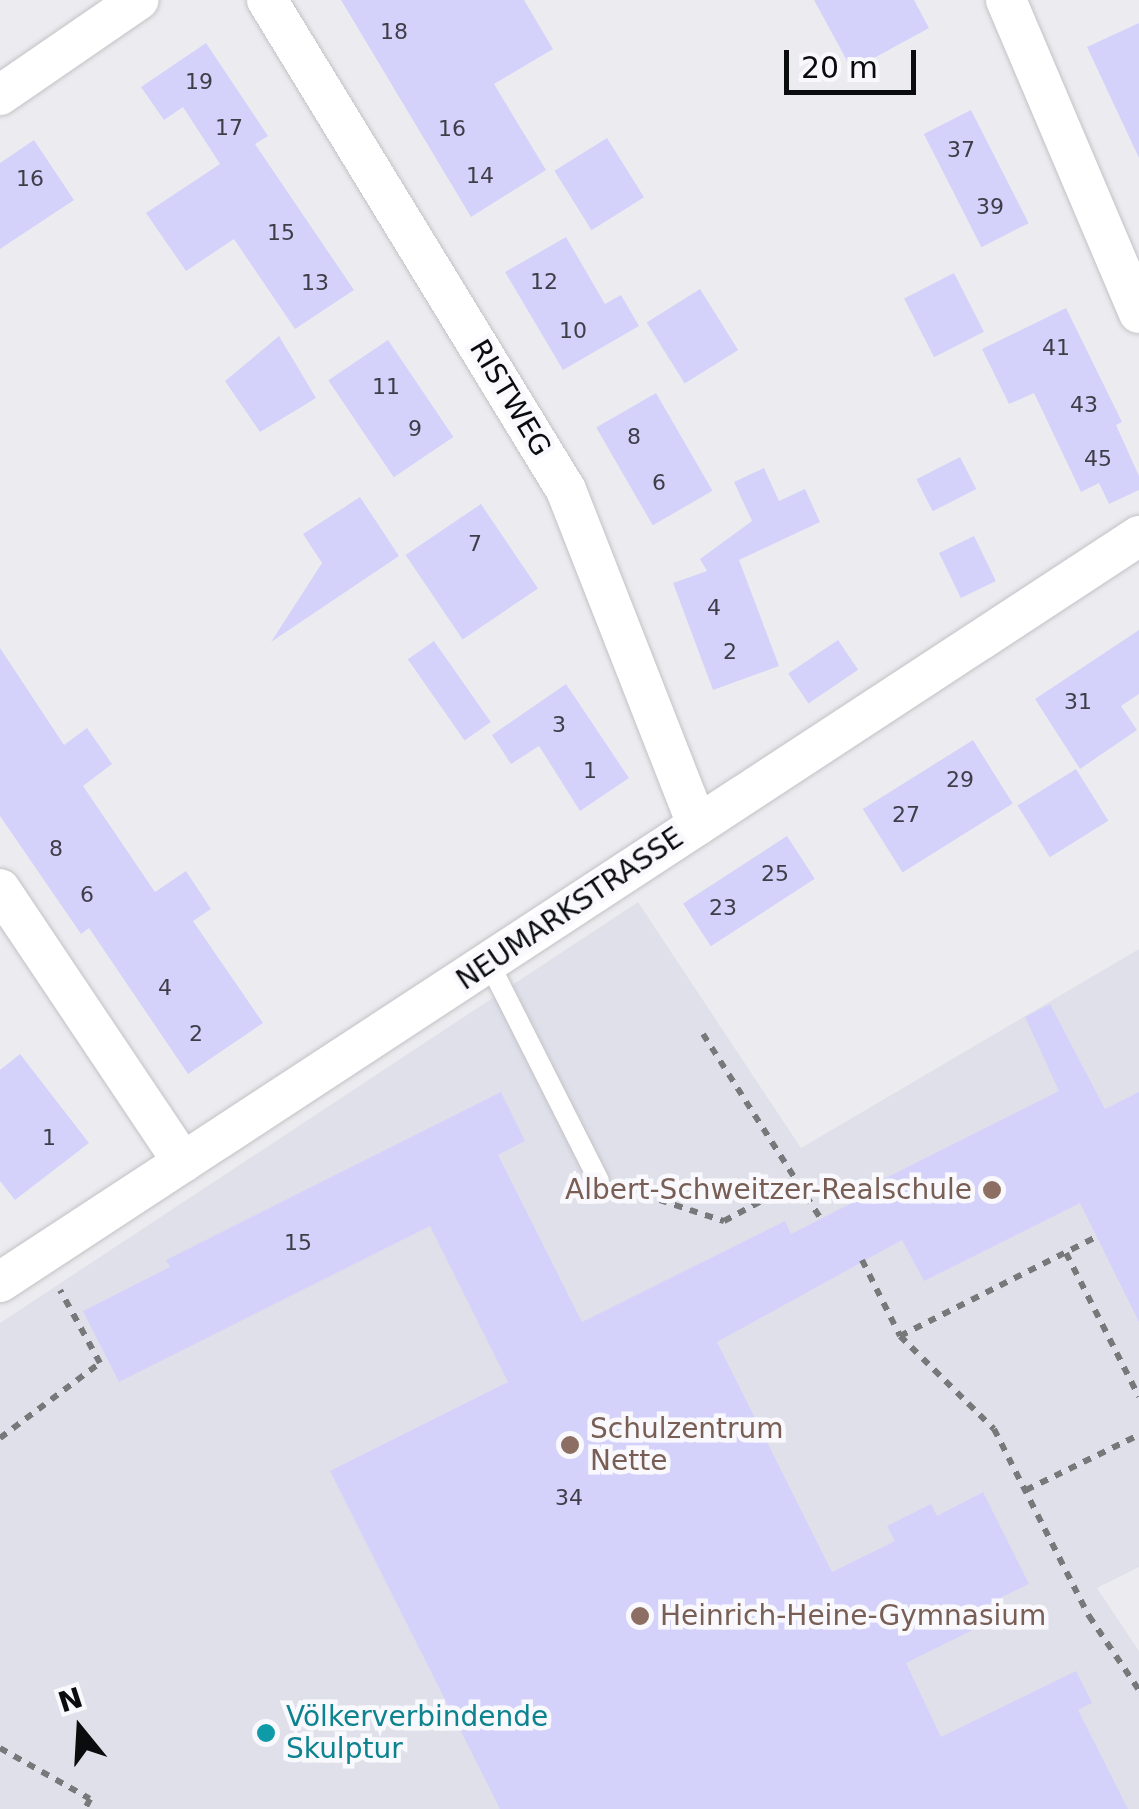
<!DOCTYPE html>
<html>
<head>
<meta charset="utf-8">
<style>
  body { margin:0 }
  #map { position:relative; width:1139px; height:1809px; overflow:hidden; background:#ececf0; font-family:"DejaVu Sans",sans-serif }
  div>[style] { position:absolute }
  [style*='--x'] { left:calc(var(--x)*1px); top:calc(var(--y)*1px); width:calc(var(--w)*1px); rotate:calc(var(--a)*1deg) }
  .built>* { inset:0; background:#e0e0eb }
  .building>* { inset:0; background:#d4d2fa; transform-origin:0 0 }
  .path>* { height:6px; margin-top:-3px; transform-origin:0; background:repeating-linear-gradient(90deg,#77787a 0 8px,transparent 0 16px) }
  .roads { filter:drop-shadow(0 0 2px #c2c2c6) drop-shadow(0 0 2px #c2c2c6) }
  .lane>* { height:20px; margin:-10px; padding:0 10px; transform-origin:10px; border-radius:10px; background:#fff }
  .street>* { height:40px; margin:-20px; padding:0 20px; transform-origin:20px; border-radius:20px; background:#fff }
  .dots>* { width:28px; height:28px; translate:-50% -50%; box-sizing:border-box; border:5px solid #f9f9fd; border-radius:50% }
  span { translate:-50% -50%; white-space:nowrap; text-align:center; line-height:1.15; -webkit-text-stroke:9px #f9f9fd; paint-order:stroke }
  .number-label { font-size:22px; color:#3d3e48 }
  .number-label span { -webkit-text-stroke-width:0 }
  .street-label { font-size:28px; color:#0b0c0d }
  .education-label { font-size:28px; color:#785e54 }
  .right { translate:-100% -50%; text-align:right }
  .left { translate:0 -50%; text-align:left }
  .culture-label { font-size:28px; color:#0d838f }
  .north { position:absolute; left:30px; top:1679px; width:100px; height:100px; -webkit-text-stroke:8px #f9f9fd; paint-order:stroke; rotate:342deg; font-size:28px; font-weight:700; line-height:40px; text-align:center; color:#0b0c0d }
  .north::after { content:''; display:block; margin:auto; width:35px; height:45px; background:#0b0c0d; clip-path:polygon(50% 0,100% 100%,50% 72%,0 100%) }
  .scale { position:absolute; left:784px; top:50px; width:132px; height:45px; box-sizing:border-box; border:5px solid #0b0c0d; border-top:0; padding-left:12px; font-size:30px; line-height:35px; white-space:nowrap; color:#0b0c0d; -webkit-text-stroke:8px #f9f9fd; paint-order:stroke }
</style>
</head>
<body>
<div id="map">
  <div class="built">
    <i style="clip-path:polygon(638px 902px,801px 1148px,1139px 949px,1139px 1567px,1097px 1588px,1139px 1651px,1139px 1809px,0 1809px,0 1323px)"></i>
  </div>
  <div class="building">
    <i style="clip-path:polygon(341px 0,524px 0,553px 49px,494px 84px,546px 170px,471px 217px)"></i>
    <i style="clip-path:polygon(814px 0,914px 0,929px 28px,852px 70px)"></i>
    <i style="clip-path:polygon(1139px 23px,1139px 158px,1087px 47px)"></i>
    <i style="clip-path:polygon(206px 43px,268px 136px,255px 144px,354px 290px,295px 329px,234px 239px,186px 271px,146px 213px,220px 164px,183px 107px,164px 120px,141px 87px)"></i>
    <i style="left:971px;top:110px;width:127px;height:53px;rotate:63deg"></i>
    <i style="left:607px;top:138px;width:70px;height:62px;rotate:58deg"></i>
    <i style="clip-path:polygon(34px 140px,74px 200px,0 249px,0 163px)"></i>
    <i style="clip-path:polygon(566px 237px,605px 304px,621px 295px,639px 326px,563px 370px,505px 272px)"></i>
    <i style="left:954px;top:273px;width:66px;height:56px;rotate:63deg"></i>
    <i style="left:700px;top:289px;width:72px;height:63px;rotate:58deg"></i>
    <i style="clip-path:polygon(1066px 308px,1122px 422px,1116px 425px,1139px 476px,1139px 490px,1109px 504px,1099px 483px,1081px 492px,1034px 393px,1009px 404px,982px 349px)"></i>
    <i style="clip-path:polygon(279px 336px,316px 398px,260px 432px,225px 381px)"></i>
    <i style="left:388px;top:340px;width:117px;height:72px;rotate:56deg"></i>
    <i style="left:656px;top:393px;width:113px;height:69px;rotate:60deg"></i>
    <i style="left:960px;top:457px;width:36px;height:49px;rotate:63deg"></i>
    <i style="clip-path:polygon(764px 468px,779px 501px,805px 489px,820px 522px,739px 560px,779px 666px,713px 690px,673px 583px,707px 571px,700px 559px,752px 521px,734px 482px)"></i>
    <i style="clip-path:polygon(360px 497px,399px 556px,271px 642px,322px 563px,303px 534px)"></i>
    <i style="left:481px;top:504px;width:102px;height:91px;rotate:56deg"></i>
    <i style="left:974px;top:536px;width:50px;height:39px;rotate:64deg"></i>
    <i style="clip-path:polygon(1139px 630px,1139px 694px,1121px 706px,1137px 730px,1080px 769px,1035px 699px)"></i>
    <i style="left:838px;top:640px;width:36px;height:60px;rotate:56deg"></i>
    <i style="left:434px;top:641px;width:99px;height:32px;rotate:55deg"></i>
    <i style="clip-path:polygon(0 648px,64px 745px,87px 728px,112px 764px,83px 786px,155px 892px,186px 871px,211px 909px,193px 921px,263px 1023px,188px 1074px,89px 928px,81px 934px,0 816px)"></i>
    <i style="clip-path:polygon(566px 684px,629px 778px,580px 811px,539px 746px,511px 764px,492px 735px)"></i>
    <i style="left:973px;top:740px;width:75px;height:130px;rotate:58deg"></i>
    <i style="left:1076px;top:769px;width:61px;height:69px;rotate:58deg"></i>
    <i style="left:787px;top:836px;width:51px;height:124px;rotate:57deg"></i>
    <i style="clip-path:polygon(1050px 1004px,1105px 1109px,1139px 1092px,1139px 1322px,1080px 1203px,924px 1281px,902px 1240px,717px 1342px,832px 1572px,895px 1541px,887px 1526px,931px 1504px,937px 1516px,983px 1492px,1029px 1584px,990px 1603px,997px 1618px,906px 1663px,941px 1737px,1076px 1671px,1092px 1703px,1078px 1710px,1128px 1809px,500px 1809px,330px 1471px,508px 1382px,430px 1226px,119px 1382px,83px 1311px,170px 1267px,166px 1260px,501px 1092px,525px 1141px,498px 1155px,582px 1322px,785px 1221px,791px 1234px,877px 1190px,874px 1184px,1059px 1091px,1025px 1017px)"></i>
    <i style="clip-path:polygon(20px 1054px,89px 1143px,15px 1200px,0 1181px,0 1070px)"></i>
  </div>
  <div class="path">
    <i style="--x:703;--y:1034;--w:219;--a:57.5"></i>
    <i style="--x:629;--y:1190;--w:100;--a:18.1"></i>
    <i style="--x:724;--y:1221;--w:83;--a:-28.1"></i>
    <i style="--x:1066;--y:1253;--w:161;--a:63.1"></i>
    <i style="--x:862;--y:1260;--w:85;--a:63.4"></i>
    <i style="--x:900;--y:1336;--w:132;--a:44.7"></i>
    <i style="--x:994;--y:1429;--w:210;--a:63.1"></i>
    <i style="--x:1089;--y:1616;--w:89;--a:56"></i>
    <i style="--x:900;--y:1336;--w:220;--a:-26.8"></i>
    <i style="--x:0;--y:1438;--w:125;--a:-36.9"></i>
    <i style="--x:100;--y:1363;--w:83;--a:-118.7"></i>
    <i style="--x:1026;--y:1490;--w:126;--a:-26"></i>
    <i style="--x:0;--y:1748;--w:103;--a:29.5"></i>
    <i style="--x:90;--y:1799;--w:11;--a:117"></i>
  </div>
  <div class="roads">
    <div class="lane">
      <i style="--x:489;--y:963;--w:244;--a:63.2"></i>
    </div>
    <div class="street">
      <i style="--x:267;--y:0;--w:574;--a:58.61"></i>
      <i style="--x:566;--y:490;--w:360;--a:68.6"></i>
      <i style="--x:1006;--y:0;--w:340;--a:67"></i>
      <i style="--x:0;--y:95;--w:168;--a:-34.5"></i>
      <i style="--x:0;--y:889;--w:329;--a:56.2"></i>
      <i style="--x:0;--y:1282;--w:1362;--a:-33.22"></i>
    </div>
  </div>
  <div class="dots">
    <i style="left:992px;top:1190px;background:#8d6e63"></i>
    <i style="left:570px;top:1445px;background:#8d6e63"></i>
    <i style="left:640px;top:1616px;background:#8d6e63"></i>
    <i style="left:266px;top:1733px;background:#0f9aa8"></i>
  </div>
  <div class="number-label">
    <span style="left:394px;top:32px">18</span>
    <span style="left:199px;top:82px">19</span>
    <span style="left:229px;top:128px">17</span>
    <span style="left:452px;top:129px">16</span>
    <span style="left:961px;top:150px">37</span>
    <span style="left:480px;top:176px">14</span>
    <span style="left:30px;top:179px">16</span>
    <span style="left:990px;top:207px">39</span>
    <span style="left:281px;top:233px">15</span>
    <span style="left:544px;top:282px">12</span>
    <span style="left:315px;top:283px">13</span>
    <span style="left:573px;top:331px">10</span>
    <span style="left:1056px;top:348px">41</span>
    <span style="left:386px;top:387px">11</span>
    <span style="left:1084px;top:405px">43</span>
    <span style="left:415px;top:429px">9</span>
    <span style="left:634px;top:437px">8</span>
    <span style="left:1098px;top:459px">45</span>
    <span style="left:659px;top:483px">6</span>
    <span style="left:475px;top:544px">7</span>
    <span style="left:714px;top:608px">4</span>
    <span style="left:730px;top:652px">2</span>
    <span style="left:1078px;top:702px">31</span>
    <span style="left:559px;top:725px">3</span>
    <span style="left:590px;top:771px">1</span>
    <span style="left:960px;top:780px">29</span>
    <span style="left:906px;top:815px">27</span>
    <span style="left:56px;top:849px">8</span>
    <span style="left:775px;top:874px">25</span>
    <span style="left:87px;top:895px">6</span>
    <span style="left:723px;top:908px">23</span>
    <span style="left:165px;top:988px">4</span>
    <span style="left:196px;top:1034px">2</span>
    <span style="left:49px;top:1138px">1</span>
    <span style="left:298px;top:1243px">15</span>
    <span style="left:569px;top:1498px">34</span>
  </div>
  <div class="street-label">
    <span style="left:510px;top:398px;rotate:59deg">RISTWEG</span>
    <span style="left:570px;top:909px;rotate:-34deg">NEUMARKSTRASSE</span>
  </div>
  <div class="education-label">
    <span class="right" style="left:972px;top:1190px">Albert-Schweitzer-Realschule</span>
    <span class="left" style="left:590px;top:1445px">Schulzentrum<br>Nette</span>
    <span class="left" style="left:660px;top:1616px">Heinrich-Heine-Gymnasium</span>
  </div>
  <div class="culture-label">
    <span class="left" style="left:286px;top:1733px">Völkerverbindende<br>Skulptur</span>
  </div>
  <div class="north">N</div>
  <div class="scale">20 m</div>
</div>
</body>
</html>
